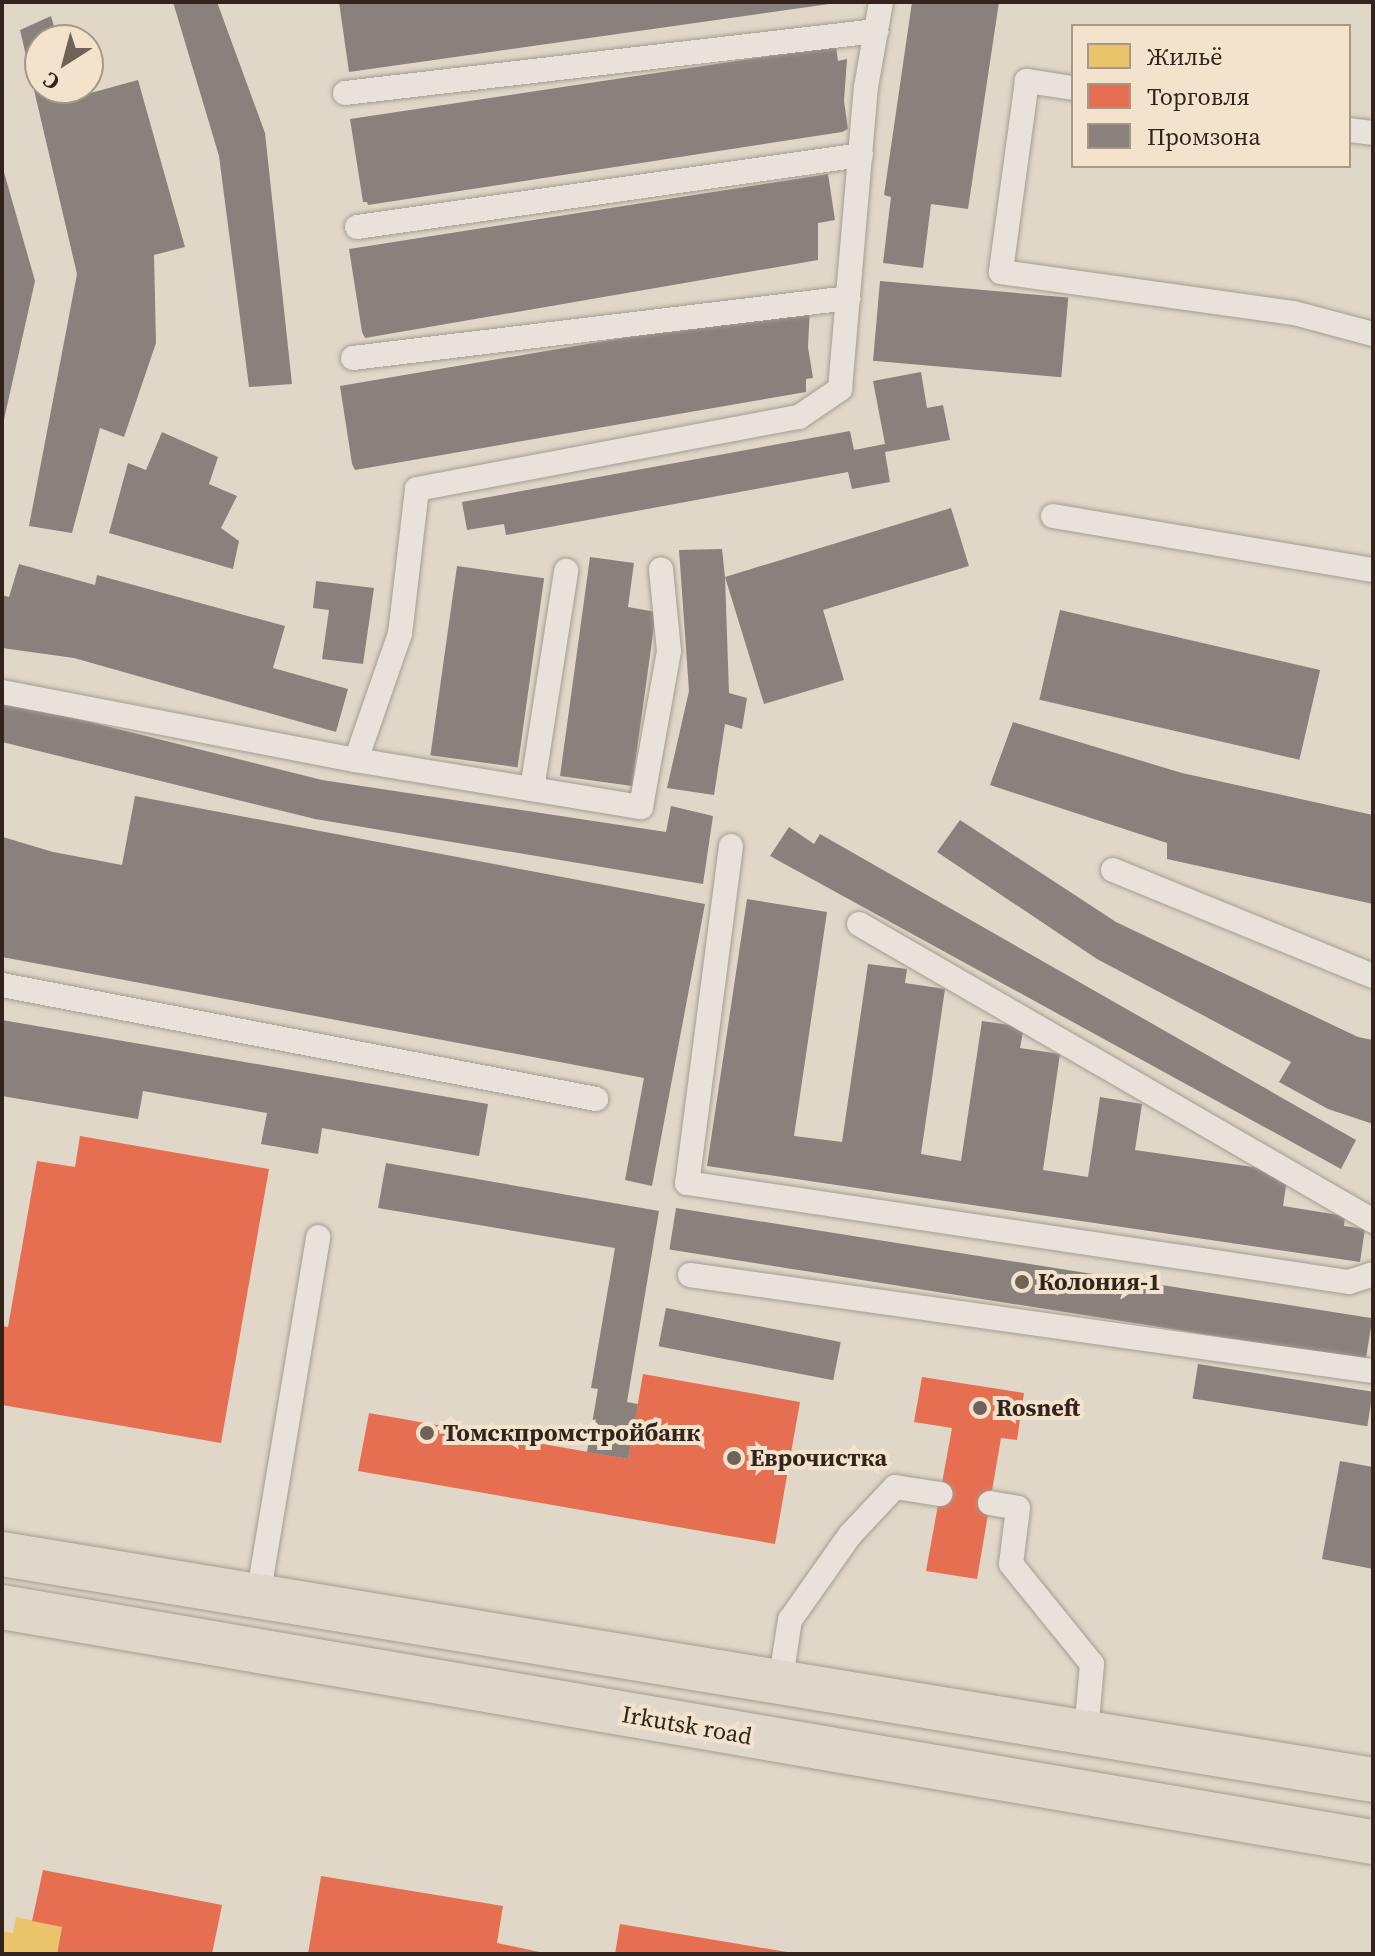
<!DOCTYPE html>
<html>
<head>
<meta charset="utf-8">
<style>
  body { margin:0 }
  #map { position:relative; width:1375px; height:1956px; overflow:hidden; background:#e0d7c8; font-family:"Source Serif 4",serif }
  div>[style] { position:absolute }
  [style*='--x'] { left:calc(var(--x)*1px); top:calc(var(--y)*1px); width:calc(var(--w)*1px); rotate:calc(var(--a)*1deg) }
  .homes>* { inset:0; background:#e9c46a }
  .shops>* { inset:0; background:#e76f51 }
  .industry>* { inset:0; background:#8a817c; transform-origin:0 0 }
  .roads { filter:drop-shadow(0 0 2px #a59c92) drop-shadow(0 0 2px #a59c92) }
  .lane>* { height:24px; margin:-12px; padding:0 12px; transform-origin:12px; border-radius:12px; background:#e8e2da }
  .primary>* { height:44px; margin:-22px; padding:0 22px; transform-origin:22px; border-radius:22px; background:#e0d7cb }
  .dots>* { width:22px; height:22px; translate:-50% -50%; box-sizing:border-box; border:4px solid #f3e3cd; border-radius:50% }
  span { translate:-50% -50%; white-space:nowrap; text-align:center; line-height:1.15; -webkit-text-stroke:8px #f3e3cd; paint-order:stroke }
  .poi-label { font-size:24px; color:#32241c; font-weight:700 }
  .left { translate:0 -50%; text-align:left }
  .street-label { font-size:24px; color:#32241c }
  .frame { position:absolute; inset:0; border:4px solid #32241c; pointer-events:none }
  .legend { position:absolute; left:1071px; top:24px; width:280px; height:144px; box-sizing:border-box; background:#f3e3cd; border:2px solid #a69786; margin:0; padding:10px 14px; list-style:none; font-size:24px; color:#32241c }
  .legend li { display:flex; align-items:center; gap:16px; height:40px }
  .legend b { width:40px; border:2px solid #a69786 }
  .north { position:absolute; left:24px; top:24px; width:80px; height:80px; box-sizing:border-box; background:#f3e3cd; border:2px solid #a69786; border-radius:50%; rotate:216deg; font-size:22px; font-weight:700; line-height:32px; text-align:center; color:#32241c }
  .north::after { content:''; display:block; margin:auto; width:28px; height:36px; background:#6f6358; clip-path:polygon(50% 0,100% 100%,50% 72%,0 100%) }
</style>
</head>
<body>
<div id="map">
  <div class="homes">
    <i style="clip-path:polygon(16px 1917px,62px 1927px,57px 1954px,2px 1954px,2px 1931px,13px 1933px)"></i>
  </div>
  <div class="shops">
    <i style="clip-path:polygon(80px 1136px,269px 1169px,221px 1443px,2px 1405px,2px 1326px,8px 1327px,37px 1161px,75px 1167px)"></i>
    <i style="clip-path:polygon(643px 1374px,800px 1402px,775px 1544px,358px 1471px,369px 1413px,628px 1459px)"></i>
    <i style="clip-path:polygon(922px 1377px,1024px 1393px,1017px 1440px,1001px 1438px,977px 1579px,926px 1571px,952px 1428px,914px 1422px)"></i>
    <i style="clip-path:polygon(43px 1870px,222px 1905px,212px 1954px,57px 1954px,62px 1927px,32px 1921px)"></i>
    <i style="clip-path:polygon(321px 1876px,503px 1906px,497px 1943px,549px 1954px,308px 1954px)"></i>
    <i style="clip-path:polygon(620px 1924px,787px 1952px,787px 1954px,615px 1954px)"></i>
  </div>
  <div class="industry">
    <i style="clip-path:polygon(173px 2px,217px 2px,265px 133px,292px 384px,249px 387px,219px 156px)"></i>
    <i style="clip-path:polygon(339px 2px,829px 2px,829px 4px,349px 72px)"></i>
    <i style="clip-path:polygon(912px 2px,999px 2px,968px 209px,931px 204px,923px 268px,883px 263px,891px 197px,884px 195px)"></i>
    <i style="clip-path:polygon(51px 16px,58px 40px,40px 40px,40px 88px,74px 88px,76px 97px,138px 80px,185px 247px,154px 255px,156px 343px,124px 437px,100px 428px,72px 533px,29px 526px,77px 274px,20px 30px)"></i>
    <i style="clip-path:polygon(836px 46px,838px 61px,847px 59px,844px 101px,848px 129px,842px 132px,368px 205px,367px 202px,363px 202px,350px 119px)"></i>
    <i style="clip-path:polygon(2px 165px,35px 281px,3px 424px,2px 424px)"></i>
    <i style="clip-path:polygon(828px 174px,835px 220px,818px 223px,818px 260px,365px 338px,362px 332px,349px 249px)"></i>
    <i style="left:880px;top:281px;width:189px;height:80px;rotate:5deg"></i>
    <i style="clip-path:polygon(810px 306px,808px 347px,813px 378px,806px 379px,806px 392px,355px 470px,352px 464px,340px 386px)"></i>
    <i style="clip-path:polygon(921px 372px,927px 408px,943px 405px,950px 440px,885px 452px,890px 482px,852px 489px,848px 472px,506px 535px,504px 524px,467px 530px,462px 502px,850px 431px,854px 450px,885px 444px,873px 381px)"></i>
    <i style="clip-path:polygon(162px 432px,218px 457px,209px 484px,237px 496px,221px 528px,239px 541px,233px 569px,109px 533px,128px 463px,146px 470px)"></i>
    <i style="clip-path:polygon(951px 508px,969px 566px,823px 610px,844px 680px,764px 704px,725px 577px,729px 693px,747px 698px,742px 729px,725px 724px,714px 795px,667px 788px,689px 691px,679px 550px,722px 549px,725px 577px)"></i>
    <i style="clip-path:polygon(590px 557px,634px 563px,628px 607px,656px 612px,632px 786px,560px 776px)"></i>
    <i style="clip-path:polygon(19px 564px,95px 585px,97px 575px,285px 626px,273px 668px,348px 689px,336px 732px,74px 658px,2px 648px,2px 595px,9px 597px)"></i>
    <i style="left:457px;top:566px;width:88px;height:191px;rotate:8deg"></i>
    <i style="clip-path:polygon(316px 581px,374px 588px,363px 664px,322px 659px,329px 610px,313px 608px)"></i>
    <i style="left:1060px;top:610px;width:267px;height:92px;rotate:13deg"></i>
    <i style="clip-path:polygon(2px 700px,322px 780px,666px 832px,671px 806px,713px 816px,703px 884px,315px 819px,2px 742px)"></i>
    <i style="clip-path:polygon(1013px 722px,1182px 773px,1373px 815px,1373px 904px,1167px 859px,1167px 843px,990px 785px)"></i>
    <i style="clip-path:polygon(135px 796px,705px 904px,652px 1186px,625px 1180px,644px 1078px,2px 957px,3px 837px,53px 852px,122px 865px)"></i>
    <i style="clip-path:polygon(960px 820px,1116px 922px,1358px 1037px,1373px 1040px,1373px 1124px,1328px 1109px,1279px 1082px,1291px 1062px,1097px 959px,937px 852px)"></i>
    <i style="clip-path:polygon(789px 827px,814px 844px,820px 834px,1356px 1140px,1341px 1169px,770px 856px)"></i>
    <i style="clip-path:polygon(747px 899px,827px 912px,794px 1136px,842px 1142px,868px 964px,907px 969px,905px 983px,945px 989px,921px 1154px,961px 1161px,982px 1021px,1024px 1027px,1020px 1048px,1060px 1054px,1043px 1170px,1088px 1177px,1100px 1097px,1142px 1104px,1135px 1150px,1288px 1172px,1283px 1206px,1345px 1216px,1344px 1226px,1365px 1229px,1360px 1262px,707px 1166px)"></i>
    <i style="clip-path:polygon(2px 1020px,488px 1104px,479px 1156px,322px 1128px,318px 1154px,261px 1144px,267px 1113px,143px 1091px,138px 1119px,2px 1096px)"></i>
    <i style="clip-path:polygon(386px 1163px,659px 1211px,627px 1402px,638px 1404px,628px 1459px,587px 1452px,598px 1389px,591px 1388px,615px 1248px,378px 1208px)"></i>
    <i style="left:676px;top:1208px;width:705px;height:42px;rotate:9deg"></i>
    <i style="left:666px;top:1308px;width:178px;height:39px;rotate:11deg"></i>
    <i style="left:1198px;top:1364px;width:177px;height:35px;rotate:9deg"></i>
    <i style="clip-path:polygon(1340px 1461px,1373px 1467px,1373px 1569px,1322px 1559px)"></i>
  </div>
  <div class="roads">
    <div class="lane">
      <i style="--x:1073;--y:88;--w:47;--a:-171.3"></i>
      <i style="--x:1027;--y:81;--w:193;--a:97.8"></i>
      <i style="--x:1001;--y:272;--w:296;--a:8"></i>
      <i style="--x:1294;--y:313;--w:82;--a:14.9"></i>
      <i style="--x:345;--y:93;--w:535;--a:-6.66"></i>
      <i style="--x:1349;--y:130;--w:24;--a:7"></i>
      <i style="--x:357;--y:227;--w:509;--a:-8.13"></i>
      <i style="--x:353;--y:358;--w:499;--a:-6.9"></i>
      <i style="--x:1053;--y:516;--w:325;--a:9.6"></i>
      <i style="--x:2;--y:692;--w:360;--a:10.9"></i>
      <i style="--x:356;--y:760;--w:133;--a:-70.8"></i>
      <i style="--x:400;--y:634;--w:146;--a:-83.3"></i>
      <i style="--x:417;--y:489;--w:389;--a:-10.7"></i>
      <i style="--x:799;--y:417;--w:50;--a:-34.3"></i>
      <i style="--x:840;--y:389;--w:303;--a:-85.1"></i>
      <i style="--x:866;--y:87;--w:86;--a:-80"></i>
      <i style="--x:356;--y:760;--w:289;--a:9.4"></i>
      <i style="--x:641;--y:807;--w:158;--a:-79.8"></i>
      <i style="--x:669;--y:651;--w:82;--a:-95.6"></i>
      <i style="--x:532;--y:789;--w:221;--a:-81.1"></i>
      <i style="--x:731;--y:846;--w:340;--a:97.4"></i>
      <i style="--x:687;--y:1183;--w:669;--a:8.51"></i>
      <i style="--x:1349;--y:1282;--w:25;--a:-18"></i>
      <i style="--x:1113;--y:870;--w:281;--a:22.2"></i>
      <i style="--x:859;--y:924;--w:594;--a:30.02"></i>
      <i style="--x:2;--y:985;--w:605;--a:10.86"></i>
      <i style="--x:690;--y:1275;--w:690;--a:8"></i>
      <i style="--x:990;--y:1503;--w:28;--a:10"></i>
      <i style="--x:1018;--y:1508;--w:56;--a:97.1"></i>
      <i style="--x:1011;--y:1564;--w:129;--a:51"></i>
      <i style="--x:1092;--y:1664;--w:69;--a:95"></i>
      <i style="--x:258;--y:1597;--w:365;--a:-80.5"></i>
      <i style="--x:780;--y:1683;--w:64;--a:-81"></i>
      <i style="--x:790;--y:1620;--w:104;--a:-54.8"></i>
      <i style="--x:850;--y:1535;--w:66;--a:-46.8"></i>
      <i style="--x:895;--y:1487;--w:46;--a:8.8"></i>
    </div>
    <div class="primary">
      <i style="--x:2;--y:1554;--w:1390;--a:9.36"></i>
      <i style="--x:2;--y:1607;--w:1391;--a:9.73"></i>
    </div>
  </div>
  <div class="dots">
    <i style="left:1022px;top:1282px;background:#6f6358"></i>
    <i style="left:980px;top:1408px;background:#6f6358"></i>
    <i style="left:427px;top:1433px;background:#6f6358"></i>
    <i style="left:734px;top:1458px;background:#6f6358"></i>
  </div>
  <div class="poi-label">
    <span class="left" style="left:1038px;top:1282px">Колония-1</span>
    <span class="left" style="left:996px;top:1408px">Rosneft</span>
    <span class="left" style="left:443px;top:1433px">Томскпромстройбанк</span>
    <span class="left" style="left:750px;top:1458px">Еврочистка</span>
  </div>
  <div class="street-label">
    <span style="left:687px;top:1725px;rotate:10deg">Irkutsk road</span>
  </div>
  <div class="frame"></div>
  <ul class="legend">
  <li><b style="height:22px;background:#e9c46a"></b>Жильё</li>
  <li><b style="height:22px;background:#e76f51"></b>Торговля</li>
  <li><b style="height:22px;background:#8a817c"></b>Промзона</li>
  </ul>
  <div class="north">С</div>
</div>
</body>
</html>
